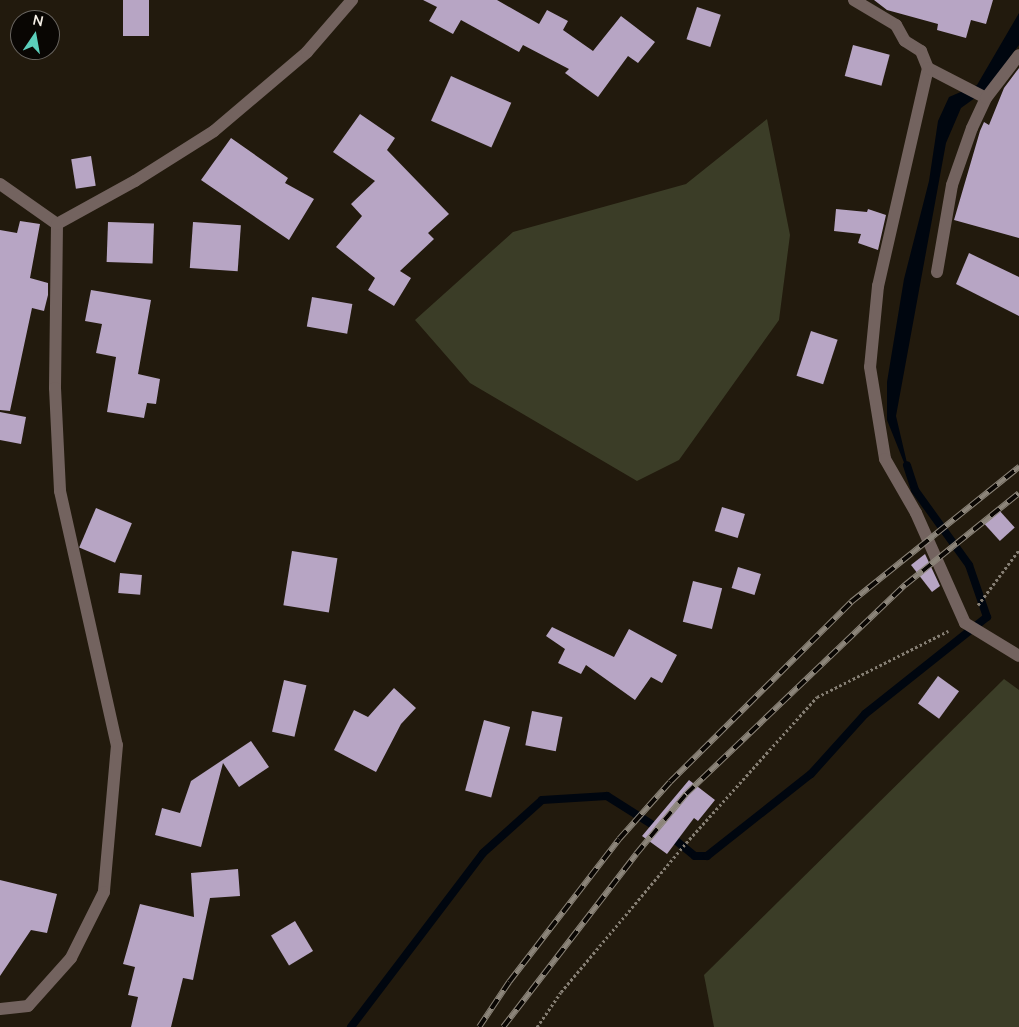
<!DOCTYPE html>
<html>
<head>
<meta charset="utf-8">
<style>
  body { margin:0 }
  #map { position:relative; width:1019px; height:1027px; overflow:hidden; background:#221a0d; font-family:"Nunito Sans",sans-serif }
  div>[style] { position:absolute }
  [style*='--x'] { left:calc(var(--x)*1px); top:calc(var(--y)*1px); width:calc(var(--w)*1px); rotate:calc(var(--a)*1deg) }
  .green>* { inset:0; background:#3b3d27 }
  .water>* { inset:0; background:#00060f }
  .stream>* { height:8px; margin:-4px; padding:0 4px; transform-origin:4px; border-radius:4px; background:#00060f }
  .building>* { inset:0; background:#b7a5c4; transform-origin:0 0 }
  .path>* { height:3px; margin-top:-1.5px; transform-origin:0; background:repeating-linear-gradient(90deg,#857e73 0 2.5px,transparent 0 5px) }
  .street>* { height:12px; margin:-6px; padding:0 6px; transform-origin:6px; border-radius:6px; background:#73635f }
  .rail>* { height:5.5px; margin-top:-2.75px; transform-origin:0; background:repeating-linear-gradient(90deg,#090603 0 11px,#8c857a 0 22px); box-sizing:border-box; border-block:1px solid #8c857a }
  span { translate:-50% -50%; white-space:nowrap; text-align:center; line-height:1.15; -webkit-text-stroke:5px #090603; paint-order:stroke }
  .north { position:absolute; left:10px; top:10px; width:50px; height:50px; box-sizing:border-box; background:#090603; border:1px solid #68645f; border-radius:50%; rotate:12deg; font-size:14px; font-weight:700; line-height:20px; text-align:center; color:#f7f1e8 }
  .north::after { content:''; display:block; margin:auto; width:18px; height:22px; background:#5bcebb; clip-path:polygon(50% 0,100% 100%,50% 72%,0 100%) }
</style>
</head>
<body>
<div id="map">
  <div class="green">
    <i style="clip-path:polygon(767px 119px,790px 235px,779px 320px,679px 460px,637px 481px,470px 383px,415px 320px,513px 232px,686px 184px)"></i>
    <i style="clip-path:polygon(1004px 679px,1019px 690px,1019px 1027px,714px 1027px,704px 975px)"></i>
  </div>
  <div class="water">
    <i style="clip-path:polygon(1019px 13px,1019px 45px,986px 90px,961px 108px,946px 143px,896px 416px,911px 480px,887px 420px,887px 382px,904px 279px,929px 181px,938px 121px,949px 97px,977px 85px)"></i>
  </div>
  <div class="stream">
    <i style="--x:669;--y:835;--w:33;--a:39"></i>
    <i style="--x:695;--y:856;--w:12;--a:0"></i>
    <i style="--x:707;--y:856;--w:132;--a:-38.3"></i>
    <i style="--x:811;--y:774;--w:81;--a:-48"></i>
    <i style="--x:865;--y:714;--w:156;--a:-38.5"></i>
    <i style="--x:987;--y:617;--w:55;--a:-109.1"></i>
    <i style="--x:969;--y:565;--w:92;--a:-125.8"></i>
    <i style="--x:915;--y:490;--w:26;--a:-108"></i>
    <i style="--x:351;--y:1027;--w:218;--a:-52.8"></i>
    <i style="--x:483;--y:853;--w:79;--a:-41.9"></i>
    <i style="--x:542;--y:800;--w:65;--a:-3.5"></i>
    <i style="--x:607;--y:796;--w:62;--a:32.4"></i>
  </div>
  <div class="building">
    <i style="left:123px;top:0;width:26px;height:36px"></i>
    <i style="clip-path:polygon(423px 0,497px 0,539px 24px,547px 10px,568px 21px,563px 30px,593px 51px,621px 16px,655px 42px,638px 63px,628px 56px,598px 97px,565px 73px,569px 69px,523px 45px,519px 52px,461px 20px,453px 34px,429px 21px,437px 7px)"></i>
    <i style="clip-path:polygon(874px 0,993px 0,986px 24px,971px 20px,966px 38px,937px 30px,938px 24px,887px 10px)"></i>
    <i style="left:697px;top:7px;width:25px;height:34px;rotate:18deg"></i>
    <i style="left:853px;top:45px;width:38px;height:32px;rotate:15deg"></i>
    <i style="clip-path:polygon(1019px 68px,1019px 238px,954px 220px,980px 131px,984px 122px,989px 125px,1004px 88px)"></i>
    <i style="left:451px;top:76px;width:66px;height:49px;rotate:24deg"></i>
    <i style="clip-path:polygon(360px 114px,395px 138px,387px 150px,449px 214px,428px 233px,434px 239px,400px 271px,411px 278px,394px 306px,368px 290px,375px 278px,336px 247px,362px 216px,351px 204px,375px 181px,333px 152px)"></i>
    <i style="clip-path:polygon(231px 138px,288px 178px,285px 183px,314px 199px,289px 240px,201px 180px)"></i>
    <i style="left:91px;top:156px;width:30px;height:20px;rotate:81deg"></i>
    <i style="clip-path:polygon(836px 209px,867px 212px,868px 209px,886px 215px,878px 250px,858px 243px,861px 234px,834px 231px)"></i>
    <i style="clip-path:polygon(20px 221px,40px 224px,30px 278px,48px 283px,48px 295px,44px 311px,32px 308px,10px 411px,0 410px,0 230px,17px 233px)"></i>
    <i style="left:108px;top:222px;width:46px;height:40px;rotate:2deg"></i>
    <i style="left:193px;top:222px;width:48px;height:46px;rotate:4deg"></i>
    <i style="clip-path:polygon(969px 253px,1019px 277px,1019px 316px,956px 284px)"></i>
    <i style="clip-path:polygon(91px 290px,151px 300px,138px 374px,160px 379px,156px 404px,147px 403px,144px 418px,107px 412px,116px 357px,96px 353px,102px 324px,85px 321px)"></i>
    <i style="left:312px;top:297px;width:41px;height:30px;rotate:10deg"></i>
    <i style="left:811px;top:331px;width:28px;height:47px;rotate:18deg"></i>
    <i style="clip-path:polygon(0 412px,26px 417px,21px 444px,0 440px)"></i>
    <i style="left:722px;top:507px;width:24px;height:25px;rotate:17deg"></i>
    <i style="left:96px;top:508px;width:39px;height:43px;rotate:23deg"></i>
    <i style="left:998px;top:509px;width:25px;height:20px;rotate:48deg"></i>
    <i style="left:292px;top:551px;width:46px;height:55px;rotate:9deg"></i>
    <i style="clip-path:polygon(925px 554px,940px 586px,932px 592px,911px 565px)"></i>
    <i style="left:738px;top:567px;width:24px;height:22px;rotate:17deg"></i>
    <i style="left:120px;top:573px;width:22px;height:20px;rotate:5deg"></i>
    <i style="left:693px;top:581px;width:30px;height:42px;rotate:14deg"></i>
    <i style="clip-path:polygon(552px 627px,614px 657px,629px 629px,677px 655px,662px 683px,651px 677px,635px 700px,586px 665px,581px 674px,558px 663px,565px 649px,546px 636px)"></i>
    <i style="left:938px;top:676px;width:26px;height:34px;rotate:36deg"></i>
    <i style="left:284px;top:680px;width:23px;height:53px;rotate:13deg"></i>
    <i style="clip-path:polygon(394px 688px,416px 708px,401px 724px,376px 772px,334px 750px,354px 710px,368px 717px)"></i>
    <i style="left:532px;top:711px;width:31px;height:35px;rotate:11deg"></i>
    <i style="left:484px;top:720px;width:27px;height:73px;rotate:15deg"></i>
    <i style="clip-path:polygon(251px 741px,269px 767px,239px 787px,223px 763px,201px 847px,155px 835px,162px 808px,180px 813px,191px 781px)"></i>
    <i style="clip-path:polygon(689px 780px,715px 800px,698px 821px,694px 818px,667px 854px,642px 836px)"></i>
    <i style="clip-path:polygon(238px 869px,240px 896px,210px 898px,193px 980px,183px 978px,171px 1027px,131px 1027px,138px 997px,128px 995px,135px 967px,123px 964px,140px 904px,194px 917px,191px 873px)"></i>
    <i style="clip-path:polygon(0 880px,57px 894px,47px 933px,31px 930px,0 976px)"></i>
    <i style="left:295px;top:921px;width:35px;height:28px;rotate:59deg"></i>
  </div>
  <div class="path">
    <i style="--x:978;--y:605;--w:69;--a:-53.3"></i>
    <i style="--x:537;--y:1027;--w:42;--a:-55.6"></i>
    <i style="--x:561;--y:992;--w:194;--a:-50"></i>
    <i style="--x:686;--y:843;--w:196;--a:-48.1"></i>
    <i style="--x:817;--y:697;--w:147;--a:-26.7"></i>
  </div>
  <div class="street">
    <i style="--x:854;--y:0;--w:49;--a:30.8"></i>
    <i style="--x:896;--y:25;--w:18;--a:61"></i>
    <i style="--x:905;--y:41;--w:19;--a:32"></i>
    <i style="--x:921;--y:51;--w:18;--a:68"></i>
    <i style="--x:928;--y:68;--w:224;--a:102.9"></i>
    <i style="--x:878;--y:286;--w:81;--a:95.6"></i>
    <i style="--x:870;--y:367;--w:93;--a:80.7"></i>
    <i style="--x:885;--y:459;--w:62;--a:60.1"></i>
    <i style="--x:916;--y:513;--w:120;--a:66"></i>
    <i style="--x:965;--y:623;--w:63;--a:31.4"></i>
    <i style="--x:928;--y:68;--w:65;--a:27.3"></i>
    <i style="--x:0;--y:184;--w:70;--a:35.1"></i>
    <i style="--x:57;--y:224;--w:164;--a:90.7"></i>
    <i style="--x:55;--y:388;--w:103;--a:87.2"></i>
    <i style="--x:60;--y:491;--w:260;--a:77.4"></i>
    <i style="--x:117;--y:745;--w:148;--a:95.1"></i>
    <i style="--x:104;--y:892;--w:74;--a:116.6"></i>
    <i style="--x:71;--y:958;--w:64;--a:131.9"></i>
    <i style="--x:28;--y:1006;--w:28;--a:174"></i>
    <i style="--x:57;--y:224;--w:89;--a:-28.9"></i>
    <i style="--x:135;--y:181;--w:93;--a:-32.3"></i>
    <i style="--x:214;--y:131;--w:122;--a:-40.3"></i>
    <i style="--x:307;--y:52;--w:69;--a:-49.1"></i>
    <i style="--x:937;--y:272;--w:88;--a:-80.2"></i>
    <i style="--x:952;--y:185;--w:60;--a:-70.7"></i>
    <i style="--x:972;--y:128;--w:33;--a:-65"></i>
    <i style="--x:986;--y:98;--w:54;--a:-52.5"></i>
  </div>
  <div class="rail">
    <i style="--x:479;--y:1027;--w:54;--a:-56.3"></i>
    <i style="--x:509;--y:982;--w:180;--a:-52.4"></i>
    <i style="--x:619;--y:839;--w:76;--a:-48.2"></i>
    <i style="--x:670;--y:782;--w:255;--a:-44.8"></i>
    <i style="--x:851;--y:602;--w:216;--a:-38.8"></i>
    <i style="--x:503;--y:1027;--w:218;--a:-52.4"></i>
    <i style="--x:636;--y:854;--w:78;--a:-50.2"></i>
    <i style="--x:686;--y:794;--w:303;--a:-43.7"></i>
    <i style="--x:905;--y:585;--w:146;--a:-38.9"></i>
  </div>
  <div class="north">N</div>
</div>
</body>
</html>
